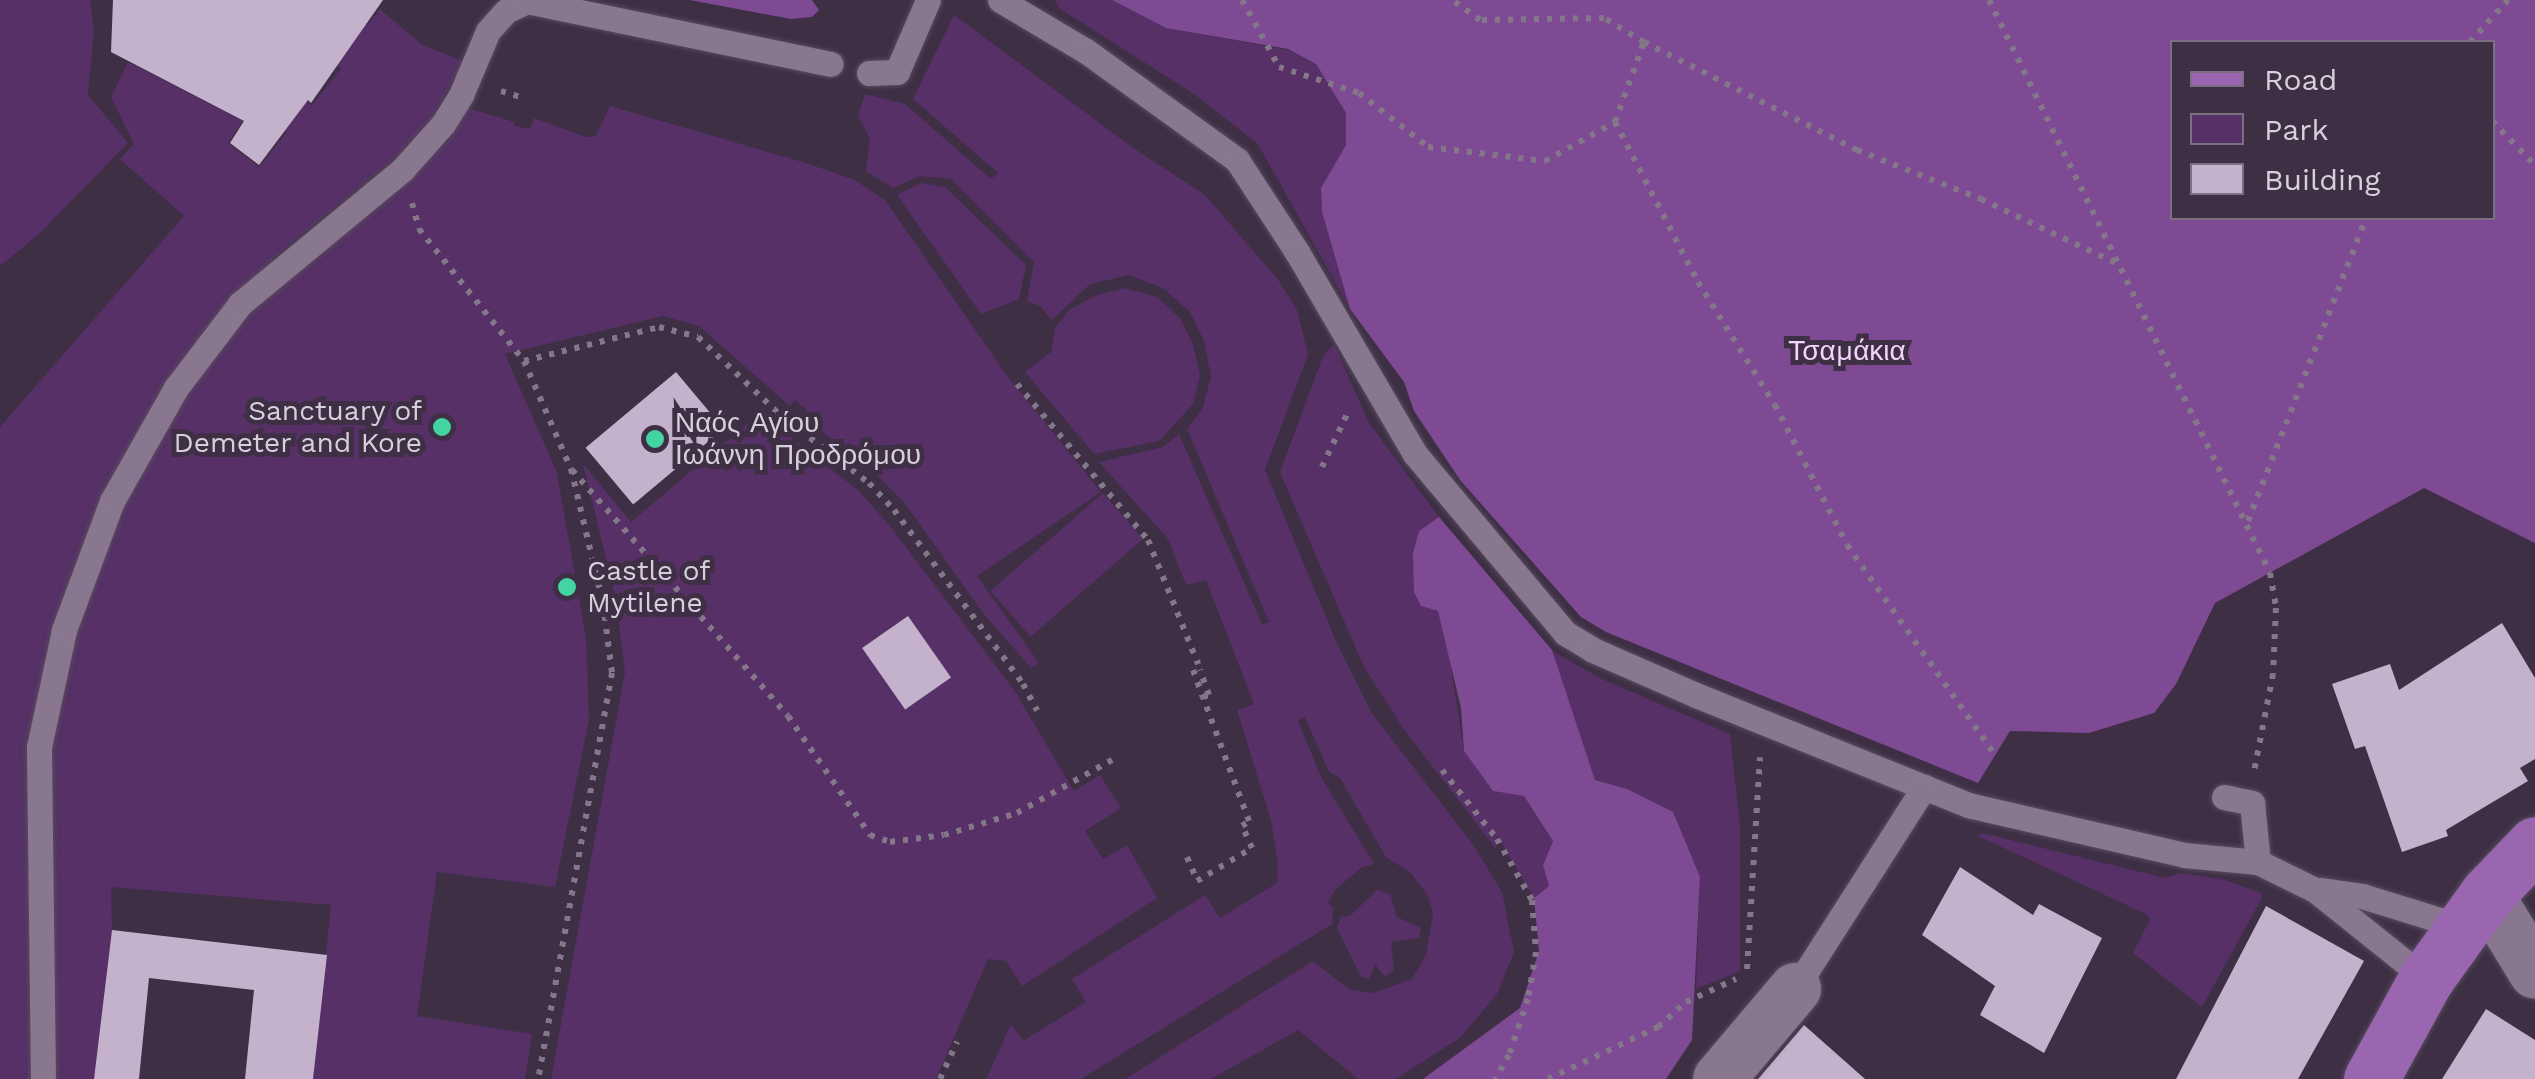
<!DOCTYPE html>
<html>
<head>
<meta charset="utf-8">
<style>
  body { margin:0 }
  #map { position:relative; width:2535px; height:1079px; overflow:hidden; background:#3e2f45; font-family:"Work Sans",sans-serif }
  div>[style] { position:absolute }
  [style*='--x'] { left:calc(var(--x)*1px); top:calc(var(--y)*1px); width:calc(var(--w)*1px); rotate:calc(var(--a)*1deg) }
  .green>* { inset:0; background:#563066; transform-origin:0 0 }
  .forest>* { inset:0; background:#7f4a94 }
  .building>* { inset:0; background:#c4b2cc; transform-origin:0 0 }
  .path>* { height:6px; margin-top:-3px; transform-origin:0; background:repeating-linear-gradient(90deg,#837789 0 5px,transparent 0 13px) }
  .roads { filter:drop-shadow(0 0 2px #574b5d) drop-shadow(0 0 2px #574b5d) }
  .lane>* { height:25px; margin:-12.5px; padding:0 12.5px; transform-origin:12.5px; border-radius:12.5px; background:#88778f }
  .street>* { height:52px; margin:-26px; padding:0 26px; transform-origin:26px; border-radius:26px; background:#88778f }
  .primary>* { height:55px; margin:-27.5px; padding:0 27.5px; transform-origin:27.5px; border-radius:27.5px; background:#9a66af }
  .dots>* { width:28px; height:28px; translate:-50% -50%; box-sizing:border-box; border:5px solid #3e2f45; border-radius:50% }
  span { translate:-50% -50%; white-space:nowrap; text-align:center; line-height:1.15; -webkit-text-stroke:10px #3e2f45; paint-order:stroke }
  .park-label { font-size:28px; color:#f0d4fd }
  .poi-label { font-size:28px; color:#d8cfdc }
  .right { translate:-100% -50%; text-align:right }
  .left { translate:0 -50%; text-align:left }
  .legend { position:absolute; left:2170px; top:40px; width:325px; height:180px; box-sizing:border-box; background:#3e2f45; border:2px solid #7c6f81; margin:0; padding:12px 18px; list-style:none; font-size:30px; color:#d8cfdc }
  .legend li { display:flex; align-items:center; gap:20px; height:50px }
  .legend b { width:50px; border:2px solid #7c6f81 }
</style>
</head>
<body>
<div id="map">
  <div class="green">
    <i style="clip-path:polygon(0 0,90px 0,94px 30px,88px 95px,128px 143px,38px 235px,0 266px)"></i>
    <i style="clip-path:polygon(1055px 0,1112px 0,1166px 28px,1288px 50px,1316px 64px,1346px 113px,1346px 145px,1321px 188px,1322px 212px,1350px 309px,1258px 144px,1194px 94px,1059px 8px)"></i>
    <i style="clip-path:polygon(338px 7px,367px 25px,380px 9px,422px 45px,464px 61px,432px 117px,394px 159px,281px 251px,234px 298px,57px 627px,35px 1079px,0 1079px,0 427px,184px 216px,120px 159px,134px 144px,111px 97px,128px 62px,243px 121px,228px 143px,259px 167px,287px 132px,259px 108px,280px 81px,312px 106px,341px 68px,310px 44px)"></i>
    <i style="clip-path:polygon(954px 15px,1132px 147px,1205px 195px,1279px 281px,1297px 310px,1308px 354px,1265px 470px,1335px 639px,1371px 712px,1474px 846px,1502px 892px,1514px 952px,1497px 994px,1461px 1037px,1396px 1079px,1358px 1079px,1298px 1030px,1211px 1079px,1125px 1079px,1313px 961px,1350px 990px,1373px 993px,1412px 979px,1426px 955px,1433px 914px,1428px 896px,1411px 873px,1386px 857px,1340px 778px,1329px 772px,1305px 717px,1298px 721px,1321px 777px,1374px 864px,1362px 867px,1335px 890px,1328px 903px,1333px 908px,1332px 924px,1081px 1079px,986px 1079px,1011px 1024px,1023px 1041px,1086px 1002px,1072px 979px,1205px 895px,1220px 918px,1277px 883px,1278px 863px,1271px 820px,1237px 710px,1254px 704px,1206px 580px,1186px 585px,1168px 539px,1099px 462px,1163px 447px,1179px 434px,1262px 624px,1269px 622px,1187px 429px,1202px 410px,1211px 377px,1204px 341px,1190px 312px,1163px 288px,1129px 275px,1090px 284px,1052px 320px,1040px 306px,1027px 301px,1034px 262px,951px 179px,920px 176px,893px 188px,866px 171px,870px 139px,858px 116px,865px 94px,905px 104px,991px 179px,998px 173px,913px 99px)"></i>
    <i style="clip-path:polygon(610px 106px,806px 163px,855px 180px,885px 200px,1008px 377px,1101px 492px,977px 576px,1039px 663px,1031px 668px,983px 613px,904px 502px,878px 476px,803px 417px,807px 410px,795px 400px,790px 406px,699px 326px,663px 316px,505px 354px,557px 473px,586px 638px,589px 719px,555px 887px,437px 872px,417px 1016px,532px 1034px,525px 1079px,313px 1079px,331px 905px,111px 887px,112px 930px,94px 1079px,49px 1079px,49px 748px,76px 629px,124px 503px,186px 394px,247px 315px,276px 287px,404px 184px,450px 139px,468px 108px,514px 122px,514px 126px,530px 129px,534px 118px,586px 137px,596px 136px)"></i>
    <i style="clip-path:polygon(921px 183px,945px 187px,1026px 265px,1019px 299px,981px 314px,897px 195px)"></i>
    <i style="clip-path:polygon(1125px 288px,1157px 297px,1180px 318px,1193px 344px,1200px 376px,1193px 404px,1159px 441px,1094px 454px,1025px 372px,1051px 352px,1055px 328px,1069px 310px,1096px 295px)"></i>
    <i style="clip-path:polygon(1334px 344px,1369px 423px,1439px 517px,1419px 532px,1422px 606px,1438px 611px,1447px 642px,1464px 751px,1493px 791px,1524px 796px,1553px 840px,1543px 865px,1549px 886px,1534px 898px,1498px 837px,1496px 849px,1403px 728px,1364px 667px,1280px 472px,1323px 356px)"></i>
    <i style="clip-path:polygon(760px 413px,859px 491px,890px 526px,1014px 690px,1074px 791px,1100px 775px,1121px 808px,1085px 831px,1103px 859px,1127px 845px,1157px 898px,1022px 986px,1006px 961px,988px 959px,936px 1079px,551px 1079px,625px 672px,616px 600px,583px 464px,631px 522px)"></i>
    <i style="left:1103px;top:493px;width:61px;height:149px;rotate:49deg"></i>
    <i style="clip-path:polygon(1552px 651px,1602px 679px,1730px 734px,1740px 827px,1740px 971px,1696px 989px,1700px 877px,1627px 789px,1595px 780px)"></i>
    <i style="clip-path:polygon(1982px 833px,2165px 878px,2181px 873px,2222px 879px,2261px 893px,2262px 898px,2202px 1007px,2133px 953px,2150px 919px,2146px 914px,1978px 836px)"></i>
    <i style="clip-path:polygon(1377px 890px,1390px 894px,1397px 917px,1421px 928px,1419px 938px,1391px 942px,1394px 970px,1385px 977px,1375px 964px,1369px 979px,1361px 977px,1337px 928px,1341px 917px,1351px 915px)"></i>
  </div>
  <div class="forest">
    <i style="clip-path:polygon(690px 0,812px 0,819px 10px,812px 17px,791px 19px)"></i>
    <i style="clip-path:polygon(evenodd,1112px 0,2535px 0,2535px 543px,2424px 488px,2215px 603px,2176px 684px,2154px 713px,2089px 733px,2010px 731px,1978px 783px,1606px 632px,1581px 617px,1460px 480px,1414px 411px,1404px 382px,1350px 309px,1322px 212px,1321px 188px,1346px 145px,1346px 113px,1316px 64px,1288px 49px,1166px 28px,1112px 0,2172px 42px,2492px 42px,2492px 218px,2172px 218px,2172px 42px)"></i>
    <i style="clip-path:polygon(1439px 517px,1552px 650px,1595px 780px,1627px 789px,1673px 812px,1700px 877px,1692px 1040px,1666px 1079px,1423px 1079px,1520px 1008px,1539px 951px,1534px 898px,1549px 886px,1543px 865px,1553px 841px,1524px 796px,1493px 791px,1464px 751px,1461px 708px,1438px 611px,1421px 606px,1414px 592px,1413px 553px,1419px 531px)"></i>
  </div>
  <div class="building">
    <i style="clip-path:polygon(113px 0,383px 0,311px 103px,308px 100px,259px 165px,230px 143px,244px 121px,111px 52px)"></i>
    <i style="left:676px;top:372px;width:74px;height:118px;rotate:50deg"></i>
    <i style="left:908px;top:616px;width:75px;height:56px;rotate:55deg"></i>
    <i style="clip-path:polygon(2502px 623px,2535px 678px,2535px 759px,2520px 768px,2528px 781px,2446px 830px,2448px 836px,2402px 852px,2365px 746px,2355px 749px,2332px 684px,2390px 664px,2399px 690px)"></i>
    <i style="clip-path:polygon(1960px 867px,2033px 915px,2039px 904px,2102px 938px,2044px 1053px,1980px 1015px,1995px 986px,1922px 935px)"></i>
    <i style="clip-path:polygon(2266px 906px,2364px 961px,2298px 1079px,2176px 1079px)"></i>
    <i style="clip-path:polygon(112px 930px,327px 955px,313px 1079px,245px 1079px,254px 990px,149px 978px,139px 1079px,94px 1079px)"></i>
    <i style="clip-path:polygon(2486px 1009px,2535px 1040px,2535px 1079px,2442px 1079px)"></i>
    <i style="clip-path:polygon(1804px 1025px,1865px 1079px,1758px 1079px)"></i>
  </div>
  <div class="path">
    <i style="--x:1242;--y:0;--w:77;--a:61.1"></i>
    <i style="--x:1279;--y:67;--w:84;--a:18"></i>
    <i style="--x:1359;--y:93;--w:88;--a:38"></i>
    <i style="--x:1428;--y:147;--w:118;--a:6.8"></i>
    <i style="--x:1545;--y:161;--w:80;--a:-29.1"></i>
    <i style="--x:1615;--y:122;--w:85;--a:-70.1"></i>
    <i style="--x:1644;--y:42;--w:47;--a:-149"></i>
    <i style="--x:1604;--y:18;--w:124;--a:179.1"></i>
    <i style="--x:1480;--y:20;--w:34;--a:-144"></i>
    <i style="--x:1989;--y:0;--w:638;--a:63.88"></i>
    <i style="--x:2270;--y:573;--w:36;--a:80"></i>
    <i style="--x:2276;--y:608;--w:66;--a:92.6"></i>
    <i style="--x:2273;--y:674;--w:100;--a:101"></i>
    <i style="--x:1644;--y:42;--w:239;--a:26.9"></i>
    <i style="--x:1857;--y:150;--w:133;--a:21.6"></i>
    <i style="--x:1981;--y:199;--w:156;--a:25.4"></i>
    <i style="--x:2470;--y:42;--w:57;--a:-47.9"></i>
    <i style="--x:501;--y:91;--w:24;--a:17"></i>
    <i style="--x:2492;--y:121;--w:62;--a:45.7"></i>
    <i style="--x:1615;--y:122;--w:180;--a:62.6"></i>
    <i style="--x:1698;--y:282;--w:145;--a:58"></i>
    <i style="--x:1775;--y:405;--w:157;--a:62.8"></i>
    <i style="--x:1847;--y:545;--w:253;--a:54.8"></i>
    <i style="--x:412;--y:203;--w:27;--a:75"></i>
    <i style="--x:419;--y:229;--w:169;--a:51.5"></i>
    <i style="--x:524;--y:361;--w:118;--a:66.5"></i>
    <i style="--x:571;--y:469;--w:138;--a:76.6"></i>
    <i style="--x:603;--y:603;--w:71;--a:82.7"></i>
    <i style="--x:612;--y:673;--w:413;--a:100.3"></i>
    <i style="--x:524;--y:361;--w:139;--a:-14.1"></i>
    <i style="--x:659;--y:327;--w:40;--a:14.4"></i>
    <i style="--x:698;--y:337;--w:112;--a:43.5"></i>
    <i style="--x:779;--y:414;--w:113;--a:37.5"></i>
    <i style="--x:869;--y:483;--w:37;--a:47"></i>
    <i style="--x:894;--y:510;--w:217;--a:53.4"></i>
    <i style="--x:1023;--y:684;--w:30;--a:62"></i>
    <i style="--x:1017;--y:384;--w:204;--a:50"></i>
    <i style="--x:1148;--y:540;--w:134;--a:68"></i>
    <i style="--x:1322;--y:467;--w:63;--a:-64.7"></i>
    <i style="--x:572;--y:470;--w:327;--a:48.7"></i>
    <i style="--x:788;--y:716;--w:145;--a:55.4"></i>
    <i style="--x:870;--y:835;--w:21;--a:19"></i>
    <i style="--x:890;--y:842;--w:54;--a:-7.4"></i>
    <i style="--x:944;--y:835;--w:76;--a:-16.8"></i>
    <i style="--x:1017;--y:813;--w:109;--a:-29.2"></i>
    <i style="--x:2248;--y:521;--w:325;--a:-68.7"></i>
    <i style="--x:1193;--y:670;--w:29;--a:70"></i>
    <i style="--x:1442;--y:770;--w:88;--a:51.4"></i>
    <i style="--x:1497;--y:839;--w:70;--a:60.2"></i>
    <i style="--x:1532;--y:900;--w:52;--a:85.6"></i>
    <i style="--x:1536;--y:952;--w:48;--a:99.7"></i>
    <i style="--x:1528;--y:999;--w:59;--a:108.7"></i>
    <i style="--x:1509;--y:1055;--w:28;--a:120"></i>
    <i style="--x:1187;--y:857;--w:26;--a:67"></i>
    <i style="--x:1197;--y:881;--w:64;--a:-31"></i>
    <i style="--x:1252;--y:848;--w:24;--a:-114"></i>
    <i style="--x:1242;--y:826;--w:9;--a:-36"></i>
    <i style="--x:1249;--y:821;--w:132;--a:-110.4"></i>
    <i style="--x:1203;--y:697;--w:6;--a:-18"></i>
    <i style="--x:1209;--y:695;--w:27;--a:-110"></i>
    <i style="--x:1747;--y:969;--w:212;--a:-86.5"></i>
    <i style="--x:940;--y:1079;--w:41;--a:-65.3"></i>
    <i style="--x:1548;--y:1079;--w:122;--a:-25.3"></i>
    <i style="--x:1658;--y:1027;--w:38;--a:-42"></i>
    <i style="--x:1686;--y:1002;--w:55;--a:-24.7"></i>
  </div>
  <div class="roads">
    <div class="lane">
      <i style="--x:1000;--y:0;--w:100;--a:30.7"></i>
      <i style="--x:1086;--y:51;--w:186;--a:35.8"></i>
      <i style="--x:1237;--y:160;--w:110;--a:56.9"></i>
      <i style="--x:1297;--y:252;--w:234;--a:59.7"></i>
      <i style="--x:1415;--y:454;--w:234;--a:50"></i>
      <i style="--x:1565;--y:633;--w:33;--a:31"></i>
      <i style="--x:1593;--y:650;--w:112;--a:23.6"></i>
      <i style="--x:1696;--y:695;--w:293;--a:22"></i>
      <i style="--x:1968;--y:805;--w:222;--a:13"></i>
      <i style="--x:2184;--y:855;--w:74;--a:5.4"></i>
      <i style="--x:2258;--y:862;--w:64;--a:26.2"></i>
      <i style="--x:2315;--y:890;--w:142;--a:38.7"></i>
      <i style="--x:869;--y:73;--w:28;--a:-2"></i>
      <i style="--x:897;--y:72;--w:78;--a:-66.7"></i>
      <i style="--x:2224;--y:797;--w:29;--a:12"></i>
      <i style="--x:2252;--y:803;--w:59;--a:84.2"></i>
      <i style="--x:2320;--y:890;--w:42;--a:8.1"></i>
      <i style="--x:2362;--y:896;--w:105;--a:17.2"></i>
      <i style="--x:1795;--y:989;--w:240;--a:-57.4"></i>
      <i style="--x:43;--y:1079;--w:332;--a:-90.7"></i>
      <i style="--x:39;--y:747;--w:120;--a:-77.9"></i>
      <i style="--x:64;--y:630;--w:138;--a:-69.6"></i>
      <i style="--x:112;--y:501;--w:130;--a:-60.5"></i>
      <i style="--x:176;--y:388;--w:106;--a:-52.7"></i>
      <i style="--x:240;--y:304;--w:210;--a:-39.6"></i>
      <i style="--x:402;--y:170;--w:62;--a:-48.3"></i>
      <i style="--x:443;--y:124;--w:34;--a:-58"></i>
      <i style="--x:461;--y:95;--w:69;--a:-67.1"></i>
      <i style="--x:488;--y:31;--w:27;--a:-48"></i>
      <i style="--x:506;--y:11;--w:23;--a:-25"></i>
      <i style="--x:527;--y:1;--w:310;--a:11.7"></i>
    </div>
    <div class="street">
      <i style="--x:2487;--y:894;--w:92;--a:58.7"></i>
      <i style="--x:1719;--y:1079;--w:118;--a:-49.8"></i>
    </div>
    <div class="primary">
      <i style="--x:2371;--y:1079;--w:114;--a:-61.2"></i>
      <i style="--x:2426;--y:979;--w:105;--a:-54.3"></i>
      <i style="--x:2487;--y:894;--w:69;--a:-46.2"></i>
    </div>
  </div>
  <div class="dots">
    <i style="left:442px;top:427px;background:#42d4a1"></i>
    <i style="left:655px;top:439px;background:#42d4a1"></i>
    <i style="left:567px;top:587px;background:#42d4a1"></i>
  </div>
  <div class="park-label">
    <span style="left:1847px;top:351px">Τσαμάκια</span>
  </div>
  <div class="poi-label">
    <span class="right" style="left:422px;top:427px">Sanctuary of<br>Demeter and Kore</span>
    <span class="left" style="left:675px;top:439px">Ναός Αγίου<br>Ιωάννη Προδρόμου</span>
    <span class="left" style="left:587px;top:587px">Castle of<br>Mytilene</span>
  </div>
  <ul class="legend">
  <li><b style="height:12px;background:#9a66af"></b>Road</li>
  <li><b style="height:28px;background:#563066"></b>Park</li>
  <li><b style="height:28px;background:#c4b2cc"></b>Building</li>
  </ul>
</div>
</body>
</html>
